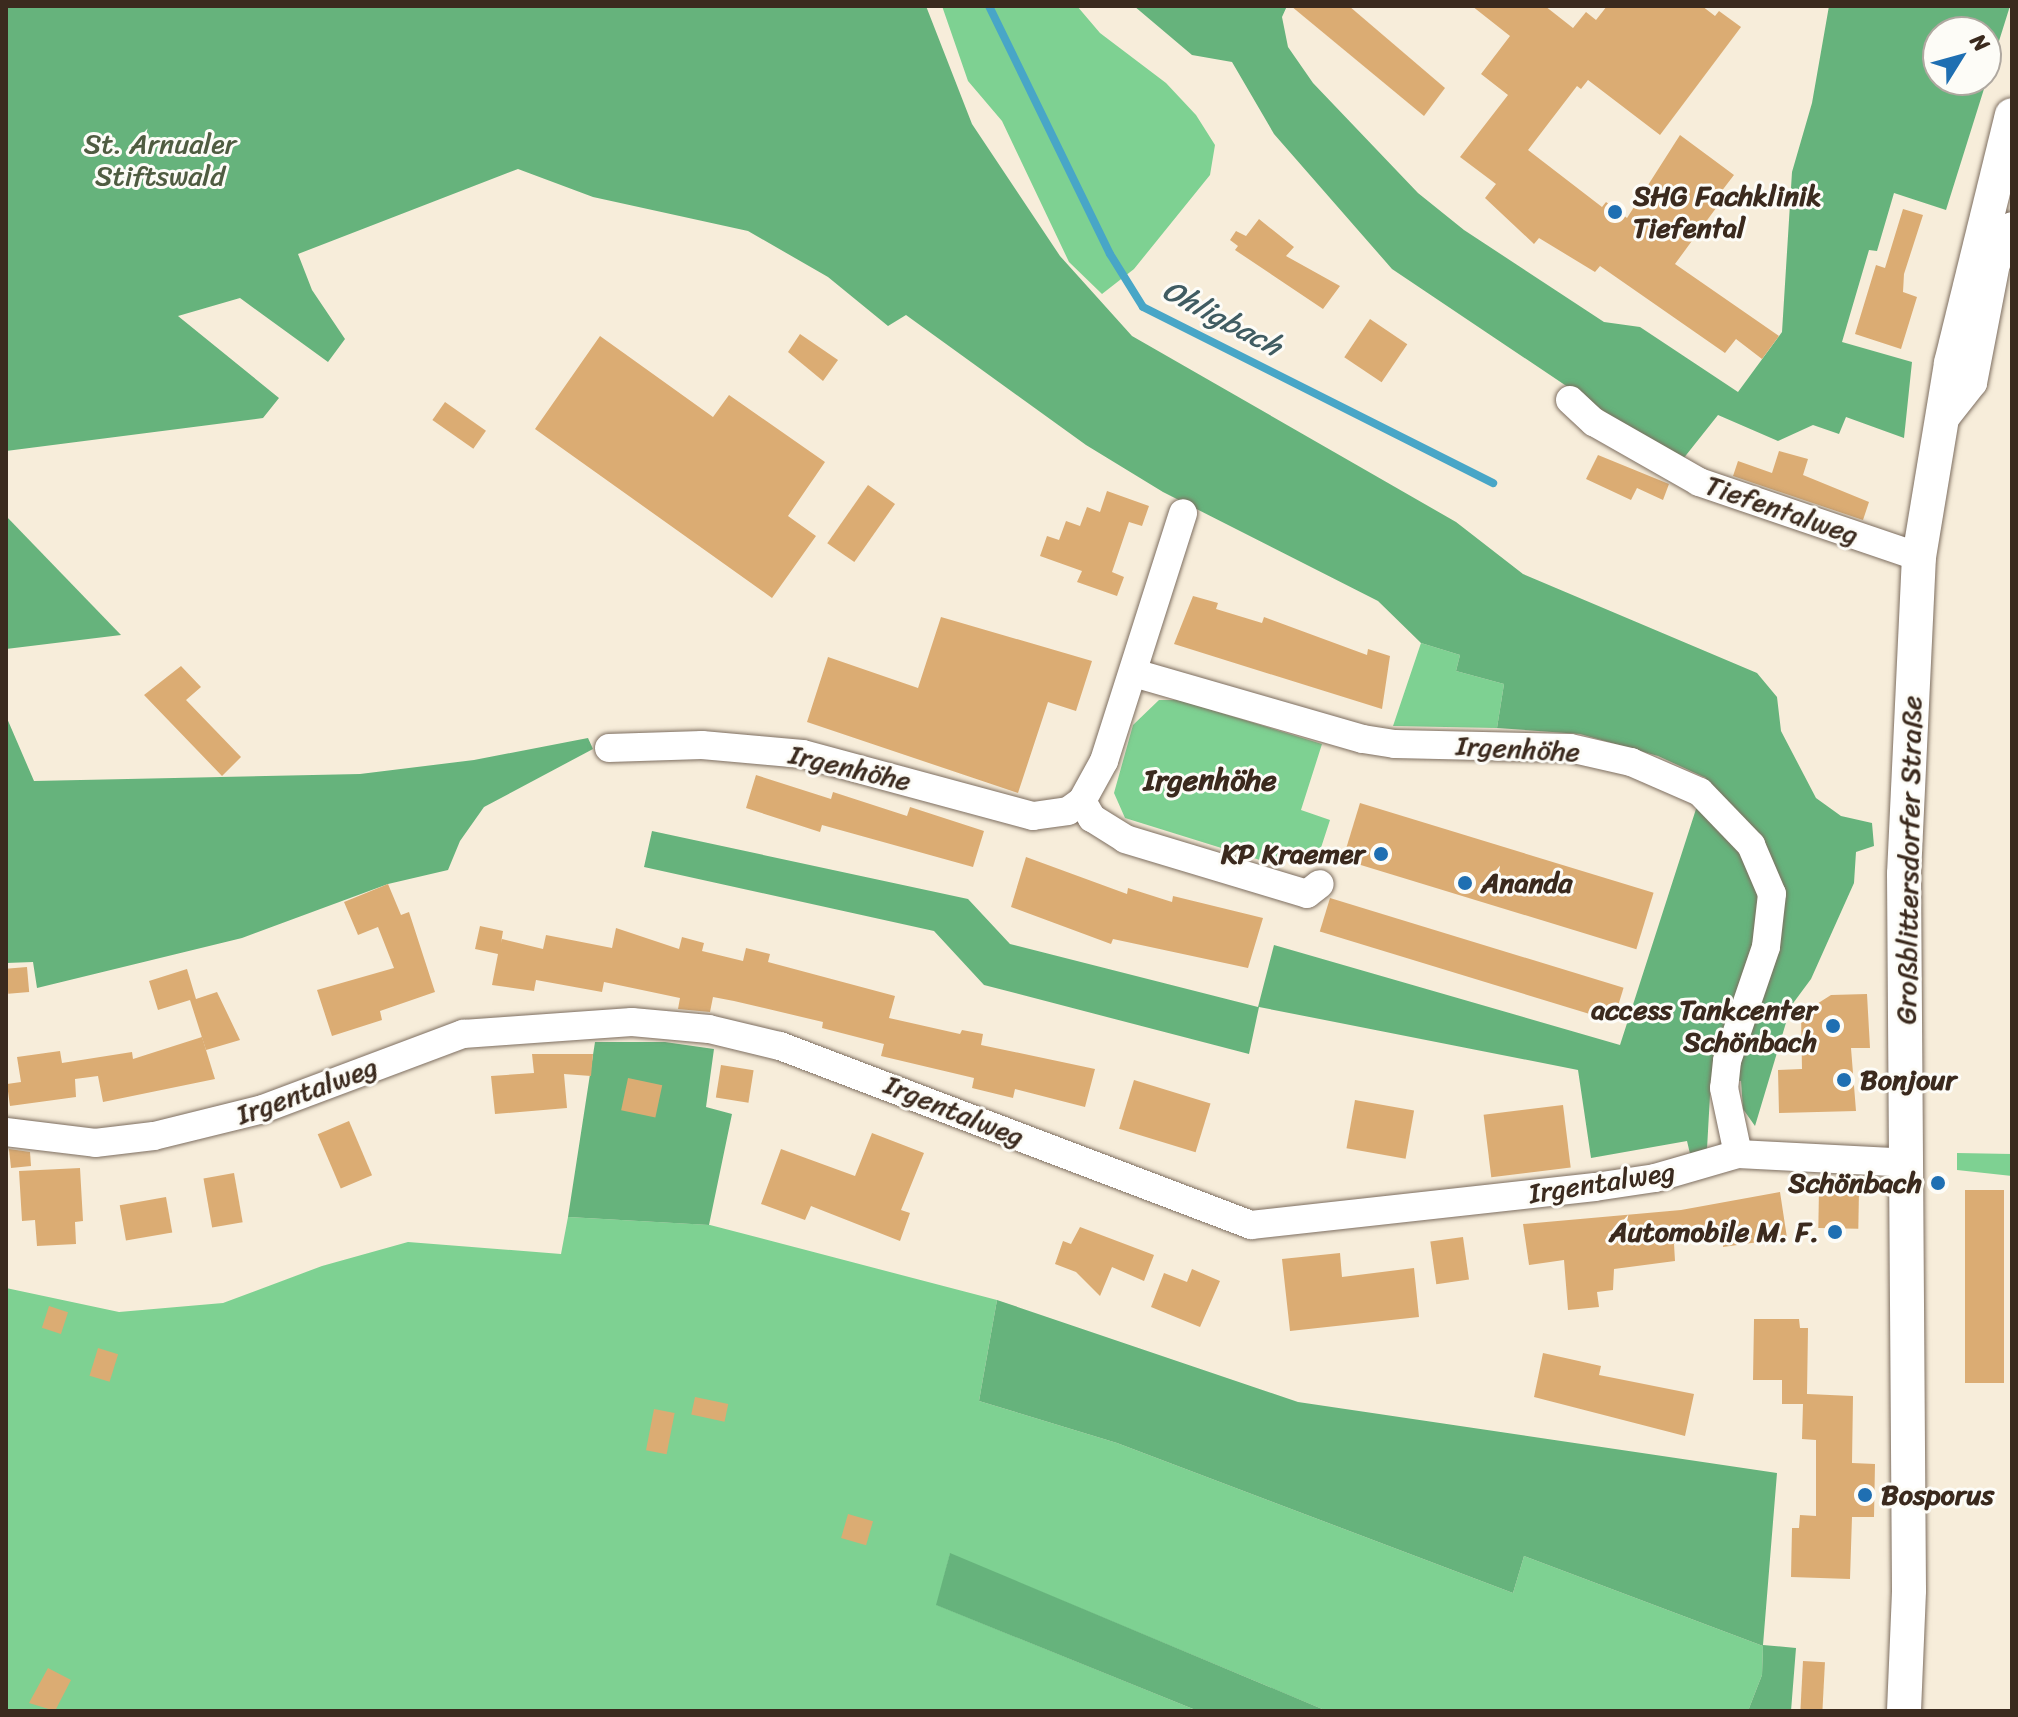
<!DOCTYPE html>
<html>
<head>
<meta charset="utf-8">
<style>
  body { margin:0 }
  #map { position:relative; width:2018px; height:1717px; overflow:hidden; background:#f7edda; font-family:Sriracha,sans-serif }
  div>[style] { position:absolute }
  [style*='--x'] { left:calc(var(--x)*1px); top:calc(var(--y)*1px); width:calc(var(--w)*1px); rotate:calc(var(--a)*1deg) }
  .green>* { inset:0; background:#7ed192 }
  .forest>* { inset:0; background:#66b37c }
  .stream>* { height:8px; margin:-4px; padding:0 4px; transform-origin:4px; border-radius:4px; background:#48a6c7 }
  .building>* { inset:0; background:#dbac73; transform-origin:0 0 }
  .roads { filter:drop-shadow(0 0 2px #7d6e60) drop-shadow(0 0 2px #7d6e60) }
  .minor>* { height:28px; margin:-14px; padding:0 14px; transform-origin:14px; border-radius:14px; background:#fff }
  .major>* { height:34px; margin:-17px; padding:0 17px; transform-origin:17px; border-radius:17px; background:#fff }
  .dots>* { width:22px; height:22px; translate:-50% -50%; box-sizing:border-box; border:4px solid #fdfcf7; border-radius:50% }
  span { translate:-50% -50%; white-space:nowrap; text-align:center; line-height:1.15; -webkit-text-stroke:6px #fdfcf7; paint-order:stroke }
  .park-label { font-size:28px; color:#4f5c41 }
  .poi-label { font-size:28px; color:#3b2a1e; font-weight:700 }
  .left { translate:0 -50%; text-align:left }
  .right { translate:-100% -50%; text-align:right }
  .street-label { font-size:28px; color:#3b2a1e }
  .water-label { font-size:30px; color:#405c62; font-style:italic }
  .neighbourhood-label { font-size:30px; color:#3b2a1e; font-weight:700 }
  .frame { position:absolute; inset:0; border:8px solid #3b2a1e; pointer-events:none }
  .north { position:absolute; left:1922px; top:16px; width:80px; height:80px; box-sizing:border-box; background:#fdfcf7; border:2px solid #afa8a0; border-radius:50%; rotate:53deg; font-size:22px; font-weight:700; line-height:32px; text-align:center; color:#3b2a1e }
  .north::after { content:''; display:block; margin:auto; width:28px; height:36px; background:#1f6fb2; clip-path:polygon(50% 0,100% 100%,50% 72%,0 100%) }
</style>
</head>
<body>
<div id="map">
  <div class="green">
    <i style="clip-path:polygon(942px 6px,1077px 6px,1100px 33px,1166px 83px,1196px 115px,1215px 145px,1210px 175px,1134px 269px,1102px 294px,1069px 262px,1002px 121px,968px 81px)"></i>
    <i style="clip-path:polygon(1421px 643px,1460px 655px,1456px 671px,1504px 684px,1497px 728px,1393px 726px)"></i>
    <i style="clip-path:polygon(1159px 700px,1179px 700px,1322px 744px,1301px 810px,1330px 820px,1317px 860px,1281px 850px,1276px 865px,1125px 818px,1114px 793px,1133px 725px)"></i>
    <i style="clip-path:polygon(1957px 1153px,2012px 1154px,2012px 1176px,1957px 1170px)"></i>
    <i style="clip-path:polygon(568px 1217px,710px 1225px,997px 1300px,979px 1401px,1117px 1443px,1513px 1593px,1524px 1556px,1763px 1646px,1762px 1675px,1748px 1711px,1327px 1711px,950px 1554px,937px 1605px,1198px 1711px,6px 1711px,6px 1288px,119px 1312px,223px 1303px,322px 1266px,408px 1242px,561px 1254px)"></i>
  </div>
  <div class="forest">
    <i style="clip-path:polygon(6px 6px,926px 6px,972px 124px,1060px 256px,1132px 336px,1456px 522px,1523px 574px,1757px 673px,1777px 697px,1781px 731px,1816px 798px,1841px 816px,1872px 823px,1874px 846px,1856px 852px,1854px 883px,1811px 979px,1791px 1006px,1755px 1126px,1743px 1109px,1741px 1081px,1711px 1077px,1707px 1149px,1691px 1158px,1687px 1141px,1591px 1158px,1578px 1070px,1259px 1007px,1249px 1054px,984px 985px,934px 931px,644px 867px,652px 831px,968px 899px,1010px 944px,1258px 1007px,1274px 945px,1620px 1045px,1706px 778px,1658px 756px,1580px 734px,1497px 728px,1504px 684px,1456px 671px,1460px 655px,1421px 643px,1378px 601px,1163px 492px,1086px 445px,906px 315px,888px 326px,828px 277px,748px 231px,593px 197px,518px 169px,298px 254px,312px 290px,345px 339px,328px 362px,240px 298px,178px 316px,279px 398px,263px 418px,6px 451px)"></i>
    <i style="clip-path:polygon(evenodd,1134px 6px,1287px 6px,1282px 17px,1288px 47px,1313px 83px,1418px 193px,1464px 230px,1604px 322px,1640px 327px,1738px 392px,1782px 332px,1792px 172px,1812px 103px,1829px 6px,2010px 6px,1946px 210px,1894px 193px,1877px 251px,1869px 250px,1842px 342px,1912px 362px,1904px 438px,1846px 417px,1839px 434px,1813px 425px,1778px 441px,1718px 415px,1683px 459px,1614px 418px,1392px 269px,1274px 134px,1232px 62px,1192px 55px,1134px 6px,1938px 32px,1986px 32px,1986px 80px,1938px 80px,1938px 32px)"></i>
    <i style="clip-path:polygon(6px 516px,121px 635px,6px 649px)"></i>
    <i style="clip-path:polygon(6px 716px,34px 781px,360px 774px,474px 760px,588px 738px,593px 749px,484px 807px,460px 841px,448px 870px,388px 884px,242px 938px,37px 988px,33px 962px,6px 963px)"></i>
    <i style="clip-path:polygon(595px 1042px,665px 1042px,714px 1049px,706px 1107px,732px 1114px,709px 1225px,568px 1217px)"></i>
    <i style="clip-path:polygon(997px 1300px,1298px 1402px,1777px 1473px,1763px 1645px,1796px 1648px,1791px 1711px,1748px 1711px,1762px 1675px,1763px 1646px,1524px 1556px,1513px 1593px,1117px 1443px,979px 1401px)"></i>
    <i style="clip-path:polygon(950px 1553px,1327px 1711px,1198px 1711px,936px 1605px)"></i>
  </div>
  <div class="stream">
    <i style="--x:989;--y:6;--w:276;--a:64"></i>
    <i style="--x:1110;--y:254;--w:62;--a:58.1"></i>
    <i style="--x:1143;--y:307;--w:392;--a:26.7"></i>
  </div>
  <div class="building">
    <i style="clip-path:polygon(1291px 6px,1349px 6px,1445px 88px,1424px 116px)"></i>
    <i style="clip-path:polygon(1472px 6px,1545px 6px,1573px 28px,1586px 12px,1596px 20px,1607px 6px,1702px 6px,1715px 16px,1719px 11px,1741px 27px,1660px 135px,1588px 80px,1581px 89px,1577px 86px,1528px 150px,1602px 207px,1606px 202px,1627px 218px,1680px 135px,1734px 175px,1714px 201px,1719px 204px,1675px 264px,1779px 336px,1762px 359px,1736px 339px,1725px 353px,1600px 266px,1595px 272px,1539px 238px,1534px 244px,1485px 198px,1496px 184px,1460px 157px,1508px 95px,1481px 74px,1510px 36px)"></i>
    <i style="clip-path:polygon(1903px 209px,1923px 215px,1904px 274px,1903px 292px,1917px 297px,1901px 349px,1855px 334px,1876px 265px,1885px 268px)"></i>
    <i style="clip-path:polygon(1259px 219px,1294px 247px,1286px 256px,1340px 286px,1323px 309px,1235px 250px,1238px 246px,1230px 240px,1236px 231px,1246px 236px)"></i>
    <i style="left:1370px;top:319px;width:45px;height:46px;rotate:34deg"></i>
    <i style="clip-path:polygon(800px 334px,838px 360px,823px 381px,788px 352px)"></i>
    <i style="clip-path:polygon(600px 336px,713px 417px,729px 395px,825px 462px,788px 516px,816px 536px,772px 598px,535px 429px)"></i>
    <i style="left:445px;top:402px;width:50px;height:22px;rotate:35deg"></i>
    <i style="clip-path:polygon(1779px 451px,1808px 459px,1803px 475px,1869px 502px,1863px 520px,1733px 476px,1738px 461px,1772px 473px)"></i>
    <i style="clip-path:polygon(1598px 455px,1669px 484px,1663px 500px,1637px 488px,1631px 500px,1586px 479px)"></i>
    <i style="left:868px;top:485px;width:33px;height:71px;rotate:35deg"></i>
    <i style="clip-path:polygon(1107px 491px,1149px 506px,1142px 526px,1129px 522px,1112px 572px,1124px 577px,1117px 596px,1077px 582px,1082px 571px,1040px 556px,1047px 536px,1059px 540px,1066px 521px,1080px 526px,1087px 507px,1100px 512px)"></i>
    <i style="clip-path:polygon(1193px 596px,1218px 603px,1216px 609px,1262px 623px,1264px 617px,1367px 655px,1368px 649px,1390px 656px,1382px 709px,1174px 644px)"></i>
    <i style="clip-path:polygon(941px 617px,1092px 661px,1076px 711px,1048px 702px,1018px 793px,807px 722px,828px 657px,918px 688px)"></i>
    <i style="clip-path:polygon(181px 666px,201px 687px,186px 700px,241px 757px,222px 776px,144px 695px)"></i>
    <i style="clip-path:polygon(756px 775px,831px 799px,833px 792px,907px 816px,910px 807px,984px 831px,973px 867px,822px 825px,820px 832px,746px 808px)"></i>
    <i style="left:1360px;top:803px;width:307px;height:59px;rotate:17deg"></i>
    <i style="clip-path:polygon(1026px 857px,1127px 894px,1128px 888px,1172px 902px,1173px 896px,1263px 918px,1248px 968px,1113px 939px,1111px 944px,1011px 907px)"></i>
    <i style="clip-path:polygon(388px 884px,401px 915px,409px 912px,435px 992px,380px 1011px,382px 1020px,332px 1036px,317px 990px,394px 968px,378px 927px,358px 935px,344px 902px)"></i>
    <i style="left:1330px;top:898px;width:307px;height:35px;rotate:17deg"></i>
    <i style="clip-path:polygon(480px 926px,503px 931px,501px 943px,502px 939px,543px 949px,546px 935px,612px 948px,616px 928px,679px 949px,682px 937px,704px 943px,702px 951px,743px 961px,746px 948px,770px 954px,768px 962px,895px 996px,889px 1018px,960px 1034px,962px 1030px,983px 1034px,981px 1045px,1095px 1069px,1085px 1107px,1015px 1089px,1013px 1098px,972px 1088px,974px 1078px,881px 1056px,884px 1044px,822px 1028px,823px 1022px,734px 1001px,713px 997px,710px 1012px,678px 1009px,680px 998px,604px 982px,602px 992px,536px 980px,534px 991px,492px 985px,498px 954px,475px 949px)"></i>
    <i style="left:27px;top:967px;width:25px;height:21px;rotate:85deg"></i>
    <i style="clip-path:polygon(187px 969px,196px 999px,217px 992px,240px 1040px,206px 1050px,190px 1000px,158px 1010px,149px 981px)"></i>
    <i style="clip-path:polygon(1867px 994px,1870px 1048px,1851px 1048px,1856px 1111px,1779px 1113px,1778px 1070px,1802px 1069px,1801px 1014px,1831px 995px)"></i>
    <i style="clip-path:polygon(202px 1037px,215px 1079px,103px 1102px,98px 1076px,75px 1079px,76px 1097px,10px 1106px,7px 1084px,21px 1082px,17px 1057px,60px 1051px,62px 1063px,132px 1052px,133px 1059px)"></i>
    <i style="clip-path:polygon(532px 1054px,593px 1054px,591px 1076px,564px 1074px,567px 1108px,495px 1114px,491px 1076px,534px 1073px)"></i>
    <i style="left:721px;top:1065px;width:33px;height:33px;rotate:9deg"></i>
    <i style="left:628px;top:1078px;width:35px;height:33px;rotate:12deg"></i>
    <i style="left:1134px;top:1080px;width:80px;height:51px;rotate:17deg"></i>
    <i style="left:1355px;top:1100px;width:60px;height:49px;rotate:10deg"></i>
    <i style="left:1563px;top:1105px;width:63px;height:80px;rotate:83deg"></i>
    <i style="left:349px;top:1121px;width:59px;height:34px;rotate:67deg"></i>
    <i style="clip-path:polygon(872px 1133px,924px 1153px,901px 1210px,910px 1213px,900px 1241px,811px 1206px,805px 1220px,761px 1204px,781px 1149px,855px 1176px)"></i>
    <i style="clip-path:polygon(9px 1149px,30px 1152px,31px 1166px,11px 1168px)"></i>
    <i style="clip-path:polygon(80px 1168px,83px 1221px,75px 1222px,76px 1244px,37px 1246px,35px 1220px,22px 1221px,19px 1171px)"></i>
    <i style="left:234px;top:1173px;width:50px;height:31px;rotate:80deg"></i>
    <i style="left:1819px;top:1189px;width:40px;height:39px;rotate:1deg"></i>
    <i style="left:1965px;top:1190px;width:39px;height:193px"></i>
    <i style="clip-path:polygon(1780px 1192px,1787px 1238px,1723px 1247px,1723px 1237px,1674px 1244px,1675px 1261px,1614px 1269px,1613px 1290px,1597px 1292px,1599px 1307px,1568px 1310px,1564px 1260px,1529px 1265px,1523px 1224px,1681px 1210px)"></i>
    <i style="left:166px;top:1197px;width:36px;height:47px;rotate:80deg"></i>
    <i style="clip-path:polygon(1080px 1227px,1154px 1255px,1144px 1281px,1112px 1267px,1100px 1296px,1076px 1272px,1055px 1264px,1063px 1241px,1071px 1244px)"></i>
    <i style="left:1463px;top:1237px;width:43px;height:33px;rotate:82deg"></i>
    <i style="clip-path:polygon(1340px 1253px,1342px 1277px,1414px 1268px,1419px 1317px,1290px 1331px,1282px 1259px)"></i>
    <i style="clip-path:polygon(1192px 1269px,1220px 1281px,1200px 1327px,1151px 1307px,1164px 1273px,1187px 1282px)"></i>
    <i style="left:49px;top:1306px;width:20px;height:23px;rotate:18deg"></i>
    <i style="clip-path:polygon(1754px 1319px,1799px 1319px,1800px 1328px,1808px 1328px,1807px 1394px,1853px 1396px,1852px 1463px,1875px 1464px,1874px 1517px,1852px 1517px,1850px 1579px,1791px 1577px,1792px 1528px,1799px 1528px,1800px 1515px,1816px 1516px,1816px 1440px,1802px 1439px,1803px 1404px,1782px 1404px,1782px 1380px,1753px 1380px)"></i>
    <i style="left:98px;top:1348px;width:21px;height:29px;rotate:17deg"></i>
    <i style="clip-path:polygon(1543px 1353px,1601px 1366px,1599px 1375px,1694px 1394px,1685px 1436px,1534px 1397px)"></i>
    <i style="left:695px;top:1397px;width:34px;height:18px;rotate:12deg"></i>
    <i style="left:654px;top:1409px;width:21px;height:42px;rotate:11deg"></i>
    <i style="left:848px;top:1514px;width:26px;height:25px;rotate:16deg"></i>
    <i style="left:1803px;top:1661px;width:22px;height:50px;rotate:3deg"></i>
    <i style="clip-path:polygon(48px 1668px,71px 1680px,55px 1711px,29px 1703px)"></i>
  </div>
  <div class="roads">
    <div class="minor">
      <i style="--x:1570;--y:400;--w:33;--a:43"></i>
      <i style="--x:1594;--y:422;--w:121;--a:29.7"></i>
      <i style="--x:1699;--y:482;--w:232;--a:18.8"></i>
      <i style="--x:1939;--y:426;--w:55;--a:-51.7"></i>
      <i style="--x:1973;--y:383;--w:121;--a:-79.1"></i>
      <i style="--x:1996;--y:264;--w:41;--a:-67.2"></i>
      <i style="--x:1134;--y:673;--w:238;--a:16.1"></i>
      <i style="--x:1363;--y:739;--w:32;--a:9"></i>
      <i style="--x:1395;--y:744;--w:175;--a:1.3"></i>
      <i style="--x:1570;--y:748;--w:63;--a:12.9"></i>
      <i style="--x:1631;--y:762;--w:75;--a:23.5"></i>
      <i style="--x:1700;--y:792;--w:74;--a:46.1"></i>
      <i style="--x:1751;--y:845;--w:53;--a:66.8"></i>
      <i style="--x:1772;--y:894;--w:53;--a:96.5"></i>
      <i style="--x:1766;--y:947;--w:120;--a:108.9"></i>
      <i style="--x:1727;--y:1061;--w:27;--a:96"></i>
      <i style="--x:1724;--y:1088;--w:67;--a:78"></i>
      <i style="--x:609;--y:748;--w:93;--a:-1.8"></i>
      <i style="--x:702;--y:745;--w:101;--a:5.1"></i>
      <i style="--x:803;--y:754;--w:238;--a:15.1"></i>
      <i style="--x:1033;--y:816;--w:35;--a:-8"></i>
      <i style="--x:1068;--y:811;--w:17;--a:-36"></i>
      <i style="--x:1082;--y:801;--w:46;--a:-61.2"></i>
      <i style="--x:1104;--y:761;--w:260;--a:-72.3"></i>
      <i style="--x:1082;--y:801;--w:20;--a:60"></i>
      <i style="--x:1092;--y:818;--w:39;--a:32"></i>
      <i style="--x:1125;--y:839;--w:190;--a:16.8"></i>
      <i style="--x:1307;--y:894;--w:16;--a:-38"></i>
      <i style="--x:6;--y:1132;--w:90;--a:7"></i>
      <i style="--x:95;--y:1143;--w:59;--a:-6.8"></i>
      <i style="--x:154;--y:1136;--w:112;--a:-13.9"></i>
      <i style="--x:263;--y:1109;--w:214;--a:-20.6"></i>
      <i style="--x:463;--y:1034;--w:169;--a:-4.1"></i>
      <i style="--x:632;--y:1022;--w:77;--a:5.2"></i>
      <i style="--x:709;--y:1029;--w:73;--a:13.5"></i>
      <i style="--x:780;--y:1046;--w:504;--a:20.81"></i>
      <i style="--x:1251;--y:1225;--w:346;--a:-6.3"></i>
      <i style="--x:1595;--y:1187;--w:61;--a:-8.5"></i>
      <i style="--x:1655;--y:1178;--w:86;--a:-16.1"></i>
      <i style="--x:1738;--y:1154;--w:169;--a:3"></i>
    </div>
    <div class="major">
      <i style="--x:1904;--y:1711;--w:121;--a:-87.6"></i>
      <i style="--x:1909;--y:1590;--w:716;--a:-90.4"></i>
      <i style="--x:1904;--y:874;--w:317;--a:-87.3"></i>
      <i style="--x:1919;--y:557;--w:197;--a:-80.6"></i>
      <i style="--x:1951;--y:363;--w:255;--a:-76.2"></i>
    </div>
  </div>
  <div class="dots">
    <i style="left:1615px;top:212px;background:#1f6fb2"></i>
    <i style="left:1381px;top:854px;background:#1f6fb2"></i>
    <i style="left:1465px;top:883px;background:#1f6fb2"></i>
    <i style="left:1833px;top:1026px;background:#1f6fb2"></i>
    <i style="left:1844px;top:1080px;background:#1f6fb2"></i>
    <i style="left:1938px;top:1183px;background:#1f6fb2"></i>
    <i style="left:1835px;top:1232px;background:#1f6fb2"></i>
    <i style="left:1865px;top:1495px;background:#1f6fb2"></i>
  </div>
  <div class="park-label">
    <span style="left:160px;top:160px">St. Arnualer<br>Stiftswald</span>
  </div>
  <div class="poi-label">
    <span class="left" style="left:1633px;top:212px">SHG Fachklinik<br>Tiefental</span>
    <span class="right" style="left:1365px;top:854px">KP Kraemer</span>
    <span class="left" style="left:1481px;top:883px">Ananda</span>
    <span class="right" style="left:1817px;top:1026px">access Tankcenter<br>Schönbach</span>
    <span class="left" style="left:1860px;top:1080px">Bonjour</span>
    <span class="right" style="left:1922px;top:1183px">Schönbach</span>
    <span class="right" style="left:1819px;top:1232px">Automobile M. F.</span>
    <span class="left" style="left:1881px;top:1495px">Bosporus</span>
  </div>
  <div class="street-label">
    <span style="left:1782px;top:510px;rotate:19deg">Tiefentalweg</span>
    <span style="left:1518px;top:749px;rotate:3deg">Irgenhöhe</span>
    <span style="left:850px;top:768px;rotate:13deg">Irgenhöhe</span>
    <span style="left:1909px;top:860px;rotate:-89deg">Großblittersdorfer Straße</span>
    <span style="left:307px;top:1091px;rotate:-20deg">Irgentalweg</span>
    <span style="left:954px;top:1111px;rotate:22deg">Irgentalweg</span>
    <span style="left:1602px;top:1183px;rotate:-9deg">Irgentalweg</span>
  </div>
  <div class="water-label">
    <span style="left:1222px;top:318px;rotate:28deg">Ohligbach</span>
  </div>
  <div class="neighbourhood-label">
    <span style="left:1210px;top:780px">Irgenhöhe</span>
  </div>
  <div class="frame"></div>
  <div class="north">N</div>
</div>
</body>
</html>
